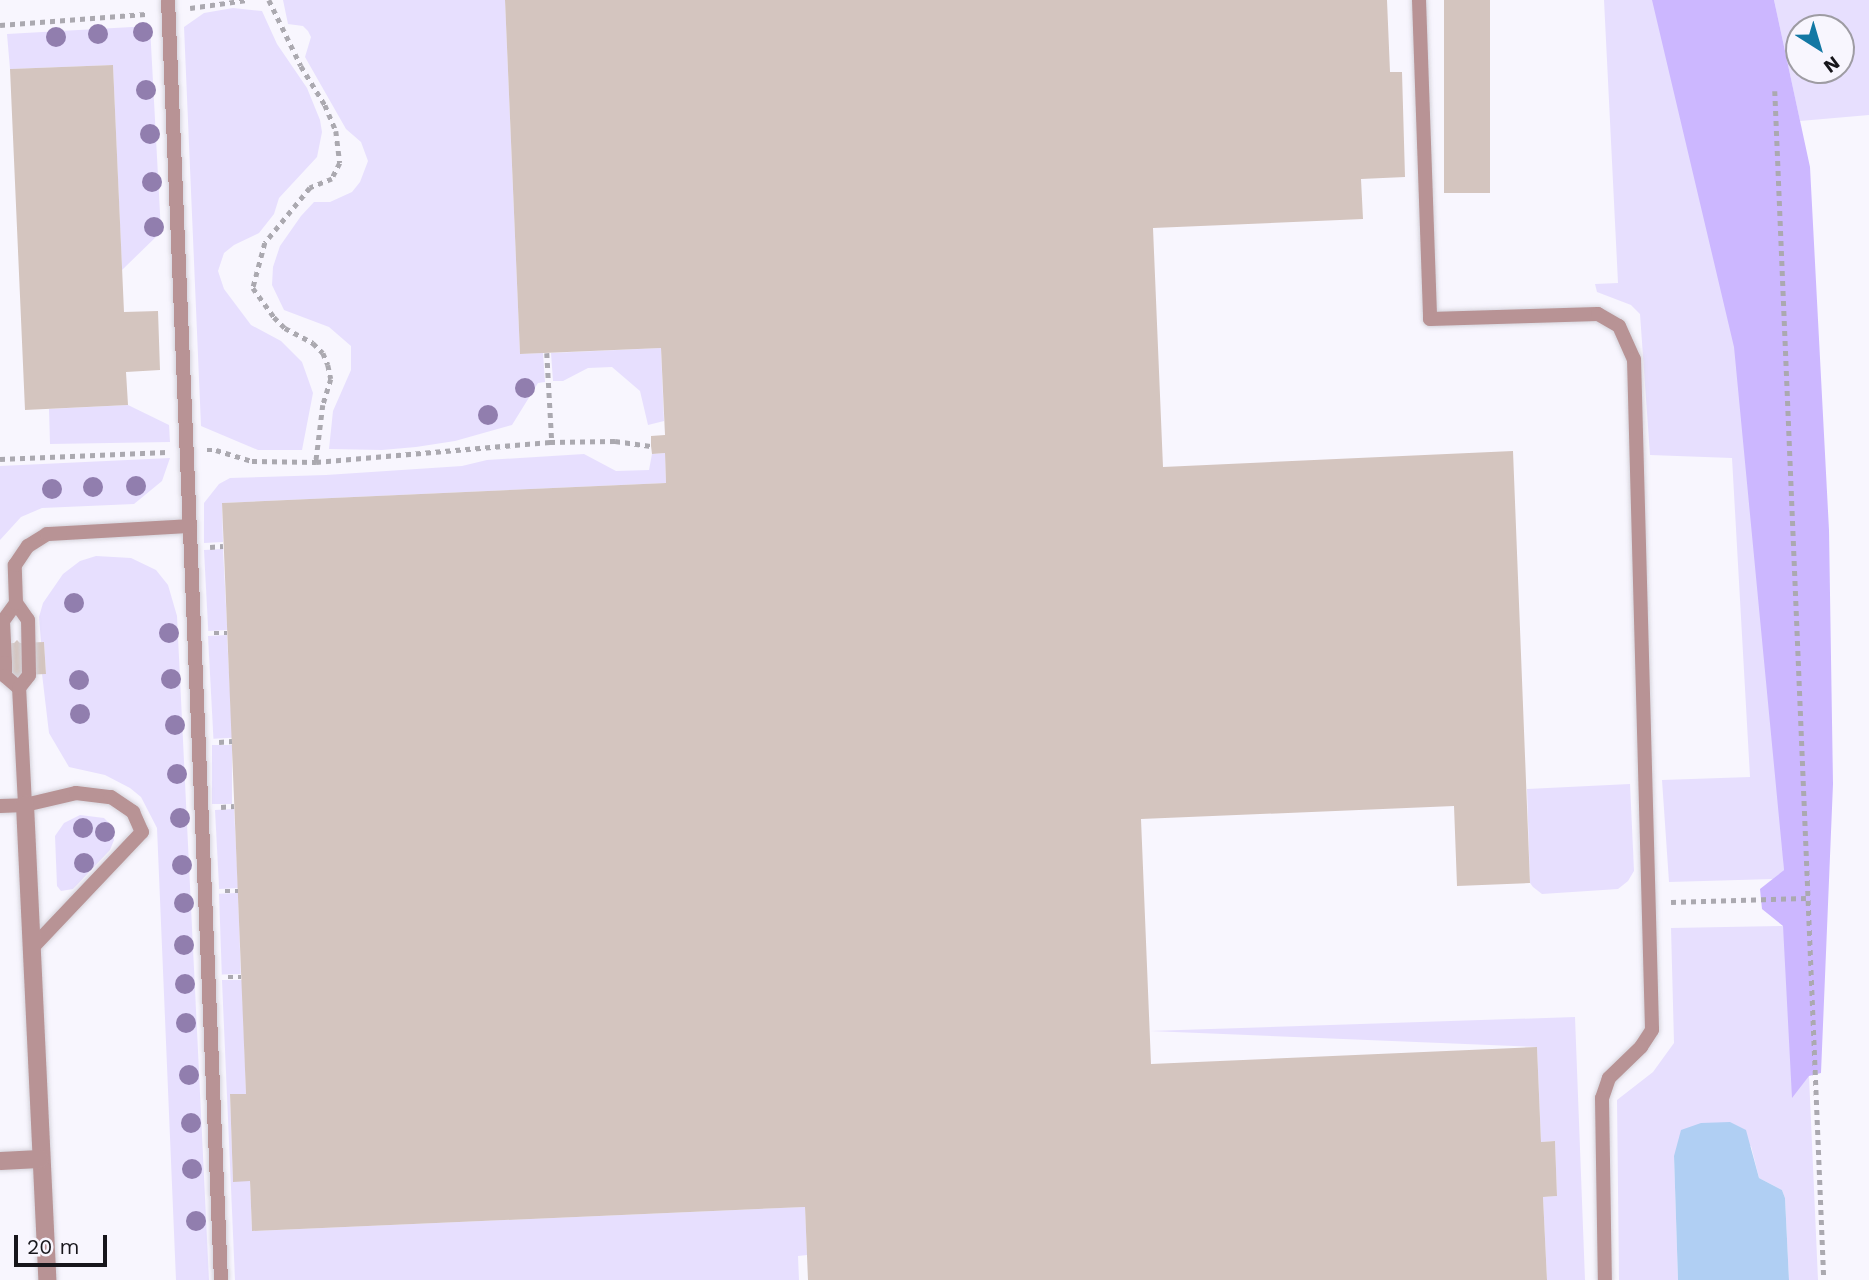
<!DOCTYPE html>
<html>
<head>
<meta charset="utf-8">
<style>
  body { margin:0 }
  #map { position:relative; width:1869px; height:1280px; overflow:hidden; background:#f8f6fe; font-family:"Work Sans",sans-serif }
  div>[style] { position:absolute }
  [style*='--x'] { left:calc(var(--x)*1px); top:calc(var(--y)*1px); width:calc(var(--w)*1px); rotate:calc(var(--a)*1deg) }
  .green>* { inset:0; background:#e7dffe; transform-origin:0 0 }
  .forest>* { inset:0; background:#ccb7ff }
  .water>* { inset:0; background:#b0cff3 }
  .building>* { inset:0; background:#d4c5bf; transform-origin:0 0 }
  .path>* { height:4.5px; margin-top:-2.25px; transform-origin:0; background:repeating-linear-gradient(90deg,#aba9b0 0 5px,transparent 0 10px) }
  .roads { filter:drop-shadow(0 0 2px #d4d2da) drop-shadow(0 0 2px #d4d2da) }
  .service>* { height:14px; margin:-7px; padding:0 7px; transform-origin:7px; border-radius:7px; background:#b89395 }
  .minor>* { height:18px; margin:-9px; padding:0 9px; transform-origin:9px; border-radius:9px; background:#b89395 }
  .trees>* { width:20px; height:20px; margin:-10px; border-radius:50%; background:#917eae }
  span { translate:-50% -50%; white-space:nowrap; text-align:center; line-height:1.15; -webkit-text-stroke:5px #f8f6fe; paint-order:stroke }
  .north { position:absolute; left:1785px; top:14px; width:70px; height:70px; box-sizing:border-box; background:#f8f6fe; border:2px solid #9e9ca3; border-radius:50%; rotate:143deg; font-size:19px; font-weight:700; line-height:28px; text-align:center; color:#17161b }
  .north::after { content:''; display:block; margin:auto; width:24px; height:32px; background:#1378a4; clip-path:polygon(50% 0,100% 100%,50% 72%,0 100%) }
  .scale { position:absolute; left:14px; top:1235px; width:93px; height:32px; box-sizing:border-box; border:4px solid #17161b; border-top:0; padding-left:9px; font-size:21px; line-height:24px; white-space:nowrap; color:#17161b; -webkit-text-stroke:5px #f8f6fe; paint-order:stroke }
</style>
</head>
<body>
<div id="map">
  <div class="green">
    <i style="clip-path:polygon(283px 0,505px 0,520px 354px,543px 353px,545px 382px,538px 383px,512px 425px,455px 441px,416px 447px,382px 450px,329px 449px,333px 411px,351px 370px,351px 346px,329px 327px,284px 310px,272px 285px,273px 267px,280px 246px,301px 216px,314px 202px,330px 202px,352px 192px,360px 182px,368px 161px,361px 142px,346px 129px,305px 57px,311px 37px,308px 31px,303px 26px,288px 24px)"></i>
    <i style="clip-path:polygon(1604px 0,1745px 0,1784px 870px,1773px 879px,1669px 882px,1662px 780px,1750px 777px,1732px 458px,1650px 455px,1640px 314px,1631px 305px,1597px 292px,1595px 284px,1618px 283px)"></i>
    <i style="clip-path:polygon(evenodd,1774px 0,1869px 0,1869px 115px,1800px 121px,1774px 0,1799px 28px,1841px 28px,1841px 70px,1799px 70px,1799px 28px)"></i>
    <i style="clip-path:polygon(233px 8px,262px 11px,277px 44px,307px 88px,320px 120px,322px 132px,317px 157px,279px 198px,274px 214px,259px 233px,234px 245px,224px 253px,218px 271px,224px 289px,251px 325px,281px 341px,302px 362px,313px 393px,302px 450px,258px 450px,201px 426px,184px 27px,204px 13px)"></i>
    <i style="clip-path:polygon(150px 26px,161px 232px,122px 270px,113px 65px,10px 69px,7px 34px)"></i>
    <i style="clip-path:polygon(661px 348px,664px 421px,648px 425px,640px 391px,612px 367px,588px 368px,563px 381px,553px 381px,551px 353px)"></i>
    <i style="clip-path:polygon(128px 405px,169px 425px,170px 442px,50px 444px,49px 409px)"></i>
    <i style="clip-path:polygon(665px 453px,666px 483px,222px 503px,223px 542px,204px 543px,204px 503px,219px 484px,230px 478px,326px 475px,462px 466px,487px 460px,584px 454px,616px 471px,649px 470px,652px 454px)"></i>
    <i style="clip-path:polygon(170px 458px,162px 481px,134px 504px,42px 508px,21px 517px,0 540px,0 466px)"></i>
    <i style="left:223px;top:549px;width:81px;height:19px;rotate:87deg"></i>
    <i style="clip-path:polygon(96px 556px,131px 558px,156px 570px,168px 585px,177px 616px,209px 1280px,176px 1280px,157px 828px,141px 797px,130px 788px,105px 775px,69px 767px,49px 733px,42px 674px,46px 674px,44px 642px,41px 642px,39px 617px,43px 603px,63px 574px,80px 561px)"></i>
    <i style="left:227px;top:635px;width:103px;height:19px;rotate:87deg"></i>
    <i style="left:212px;top:745px;width:20px;height:59px"></i>
    <i style="clip-path:polygon(1630px 784px,1634px 871px,1628px 881px,1618px 889px,1542px 894px,1533px 887px,1530px 883px,1527px 789px)"></i>
    <i style="left:234px;top:809px;width:79px;height:19px;rotate:87deg"></i>
    <i style="clip-path:polygon(80px 815px,104px 818px,110px 824px,114px 840px,110px 850px,73px 889px,61px 891px,57px 886px,55px 836px,64px 823px)"></i>
    <i style="left:238px;top:893px;width:81px;height:19px;rotate:88deg"></i>
    <i style="clip-path:polygon(1783px 926px,1809px 1076px,1818px 1280px,1789px 1280px,1785px 1198px,1782px 1190px,1759px 1178px,1751px 1146px,1674px 1156px,1678px 1280px,1619px 1280px,1617px 1100px,1653px 1072px,1674px 1043px,1671px 928px)"></i>
    <i style="clip-path:polygon(222px 980px,242px 980px,246px 1094px,230px 1095px,233px 1181px,250px 1181px,252px 1231px,805px 1207px,807px 1255px,798px 1256px,799px 1280px,235px 1280px)"></i>
    <i style="clip-path:polygon(1575px 1017px,1585px 1280px,1547px 1280px,1543px 1197px,1557px 1196px,1555px 1141px,1541px 1142px,1537px 1047px,1150px 1031px)"></i>
  </div>
  <div class="forest">
    <i style="clip-path:polygon(1652px 0,1774px 0,1810px 167px,1829px 530px,1833px 784px,1821px 1073px,1809px 1076px,1792px 1098px,1783px 926px,1762px 909px,1760px 889px,1784px 870px,1734px 347px)"></i>
  </div>
  <div class="water">
    <i style="clip-path:polygon(1730px 1122px,1746px 1130px,1759px 1178px,1782px 1190px,1785px 1198px,1789px 1280px,1678px 1280px,1674px 1156px,1681px 1130px,1701px 1123px)"></i>
  </div>
  <div class="building">
    <i style="clip-path:polygon(505px 0,1387px 0,1390px 72px,1402px 72px,1405px 177px,1361px 179px,1363px 219px,1153px 228px,1163px 467px,1513px 451px,1530px 883px,1457px 886px,1454px 806px,1141px 819px,1151px 1064px,1537px 1047px,1541px 1142px,1555px 1141px,1557px 1196px,1543px 1197px,1547px 1280px,808px 1280px,805px 1207px,252px 1231px,250px 1181px,233px 1182px,230px 1094px,246px 1094px,222px 503px,666px 483px,665px 453px,652px 454px,651px 446px,651px 436px,665px 435px,661px 348px,520px 354px)"></i>
    <i style="left:1444px;top:0;width:46px;height:193px"></i>
    <i style="clip-path:polygon(113px 65px,124px 312px,158px 311px,160px 370px,126px 372px,128px 405px,25px 410px,10px 69px)"></i>
    <i style="clip-path:polygon(17px 640px,20px 643px,44px 642px,46px 674px,22px 675px,19px 680px,0 677px,0 644px,14px 643px)"></i>
  </div>
  <div class="path">
    <i style="--x:269;--y:0;--w:73;--a:64.1"></i>
    <i style="--x:301;--y:66;--w:46;--a:58.4"></i>
    <i style="--x:325;--y:105;--w:28;--a:67"></i>
    <i style="--x:336;--y:131;--w:32;--a:83"></i>
    <i style="--x:340;--y:163;--w:18;--a:117"></i>
    <i style="--x:332;--y:179;--w:24;--a:158"></i>
    <i style="--x:310;--y:188;--w:71;--a:129.3"></i>
    <i style="--x:265;--y:243;--w:47;--a:104.9"></i>
    <i style="--x:253;--y:288;--w:36;--a:54"></i>
    <i style="--x:274;--y:317;--w:16;--a:45"></i>
    <i style="--x:285;--y:328;--w:32;--a:28"></i>
    <i style="--x:313;--y:343;--w:14;--a:45"></i>
    <i style="--x:323;--y:353;--w:13;--a:67"></i>
    <i style="--x:328;--y:365;--w:14;--a:78"></i>
    <i style="--x:331;--y:379;--w:27;--a:107"></i>
    <i style="--x:323;--y:405;--w:57;--a:97"></i>
    <i style="--x:190;--y:8;--w:59;--a:-7.9"></i>
    <i style="--x:0;--y:25;--w:146;--a:-4.3"></i>
    <i style="--x:1775;--y:91;--w:1190;--a:87.64"></i>
    <i style="--x:547;--y:353;--w:89;--a:86.8"></i>
    <i style="--x:207;--y:450;--w:9;--a:0"></i>
    <i style="--x:216;--y:450;--w:38;--a:17"></i>
    <i style="--x:252;--y:461;--w:64;--a:0.9"></i>
    <i style="--x:316;--y:462;--w:235;--a:-4.9"></i>
    <i style="--x:550;--y:442;--w:65;--a:-0.9"></i>
    <i style="--x:615;--y:441;--w:36;--a:8"></i>
    <i style="--x:0;--y:459;--w:167;--a:-2.4"></i>
    <i style="--x:210;--y:547;--w:13;--a:-4"></i>
    <i style="--x:214;--y:633;--w:13;--a:0"></i>
    <i style="--x:219;--y:742;--w:13;--a:-4"></i>
    <i style="--x:221;--y:807;--w:13;--a:-4"></i>
    <i style="--x:225;--y:891;--w:13;--a:0"></i>
    <i style="--x:1671;--y:902;--w:135;--a:-1.7"></i>
    <i style="--x:228;--y:977;--w:13;--a:0"></i>
  </div>
  <div class="roads">
    <div class="service">
      <i style="--x:168;--y:0;--w:1281;--a:87.63"></i>
      <i style="--x:1419;--y:0;--w:319;--a:88"></i>
      <i style="--x:1430;--y:319;--w:168;--a:-1.7"></i>
      <i style="--x:1598;--y:314;--w:24;--a:30"></i>
      <i style="--x:1619;--y:326;--w:36;--a:66"></i>
      <i style="--x:1634;--y:359;--w:671;--a:88.46"></i>
      <i style="--x:1652;--y:1030;--w:20;--a:123"></i>
      <i style="--x:1641;--y:1047;--w:45;--a:135.9"></i>
      <i style="--x:1609;--y:1078;--w:21;--a:109"></i>
      <i style="--x:1602;--y:1098;--w:182;--a:89.1"></i>
      <i style="--x:16;--y:603;--w:22;--a:126"></i>
      <i style="--x:3;--y:621;--w:42;--a:87.3"></i>
      <i style="--x:5;--y:663;--w:13;--a:90"></i>
      <i style="--x:5;--y:676;--w:18;--a:41"></i>
      <i style="--x:25;--y:805;--w:117;--a:-92.9"></i>
      <i style="--x:19;--y:688;--w:16;--a:-52"></i>
      <i style="--x:29;--y:675;--w:55;--a:-91"></i>
      <i style="--x:28;--y:620;--w:21;--a:-125"></i>
      <i style="--x:16;--y:603;--w:38;--a:-92"></i>
      <i style="--x:15;--y:565;--w:23;--a:-56"></i>
      <i style="--x:28;--y:546;--w:22;--a:-32"></i>
      <i style="--x:47;--y:534;--w:143;--a:-3.2"></i>
      <i style="--x:0;--y:806;--w:25;--a:-2"></i>
      <i style="--x:25;--y:805;--w:52;--a:-13.2"></i>
      <i style="--x:76;--y:793;--w:35;--a:7"></i>
      <i style="--x:111;--y:797;--w:27;--a:34"></i>
      <i style="--x:133;--y:812;--w:22;--a:66"></i>
      <i style="--x:142;--y:832;--w:160;--a:133.5"></i>
    </div>
    <div class="minor">
      <i style="--x:25;--y:805;--w:476;--a:87.3"></i>
      <i style="--x:0;--y:1161;--w:40;--a:-2.9"></i>
    </div>
  </div>
  <div class="trees">
    <i style="left:143px;top:32px"></i>
    <i style="left:98px;top:34px"></i>
    <i style="left:56px;top:37px"></i>
    <i style="left:146px;top:90px"></i>
    <i style="left:150px;top:134px"></i>
    <i style="left:152px;top:182px"></i>
    <i style="left:154px;top:227px"></i>
    <i style="left:525px;top:388px"></i>
    <i style="left:488px;top:415px"></i>
    <i style="left:136px;top:486px"></i>
    <i style="left:93px;top:487px"></i>
    <i style="left:52px;top:489px"></i>
    <i style="left:74px;top:603px"></i>
    <i style="left:169px;top:633px"></i>
    <i style="left:171px;top:679px"></i>
    <i style="left:79px;top:680px"></i>
    <i style="left:80px;top:714px"></i>
    <i style="left:175px;top:725px"></i>
    <i style="left:177px;top:774px"></i>
    <i style="left:180px;top:818px"></i>
    <i style="left:83px;top:828px"></i>
    <i style="left:105px;top:832px"></i>
    <i style="left:84px;top:863px"></i>
    <i style="left:182px;top:865px"></i>
    <i style="left:184px;top:903px"></i>
    <i style="left:184px;top:945px"></i>
    <i style="left:185px;top:984px"></i>
    <i style="left:186px;top:1023px"></i>
    <i style="left:189px;top:1075px"></i>
    <i style="left:191px;top:1123px"></i>
    <i style="left:192px;top:1169px"></i>
    <i style="left:196px;top:1221px"></i>
  </div>
  <div class="north">N</div>
  <div class="scale">20 m</div>
</div>
</body>
</html>
